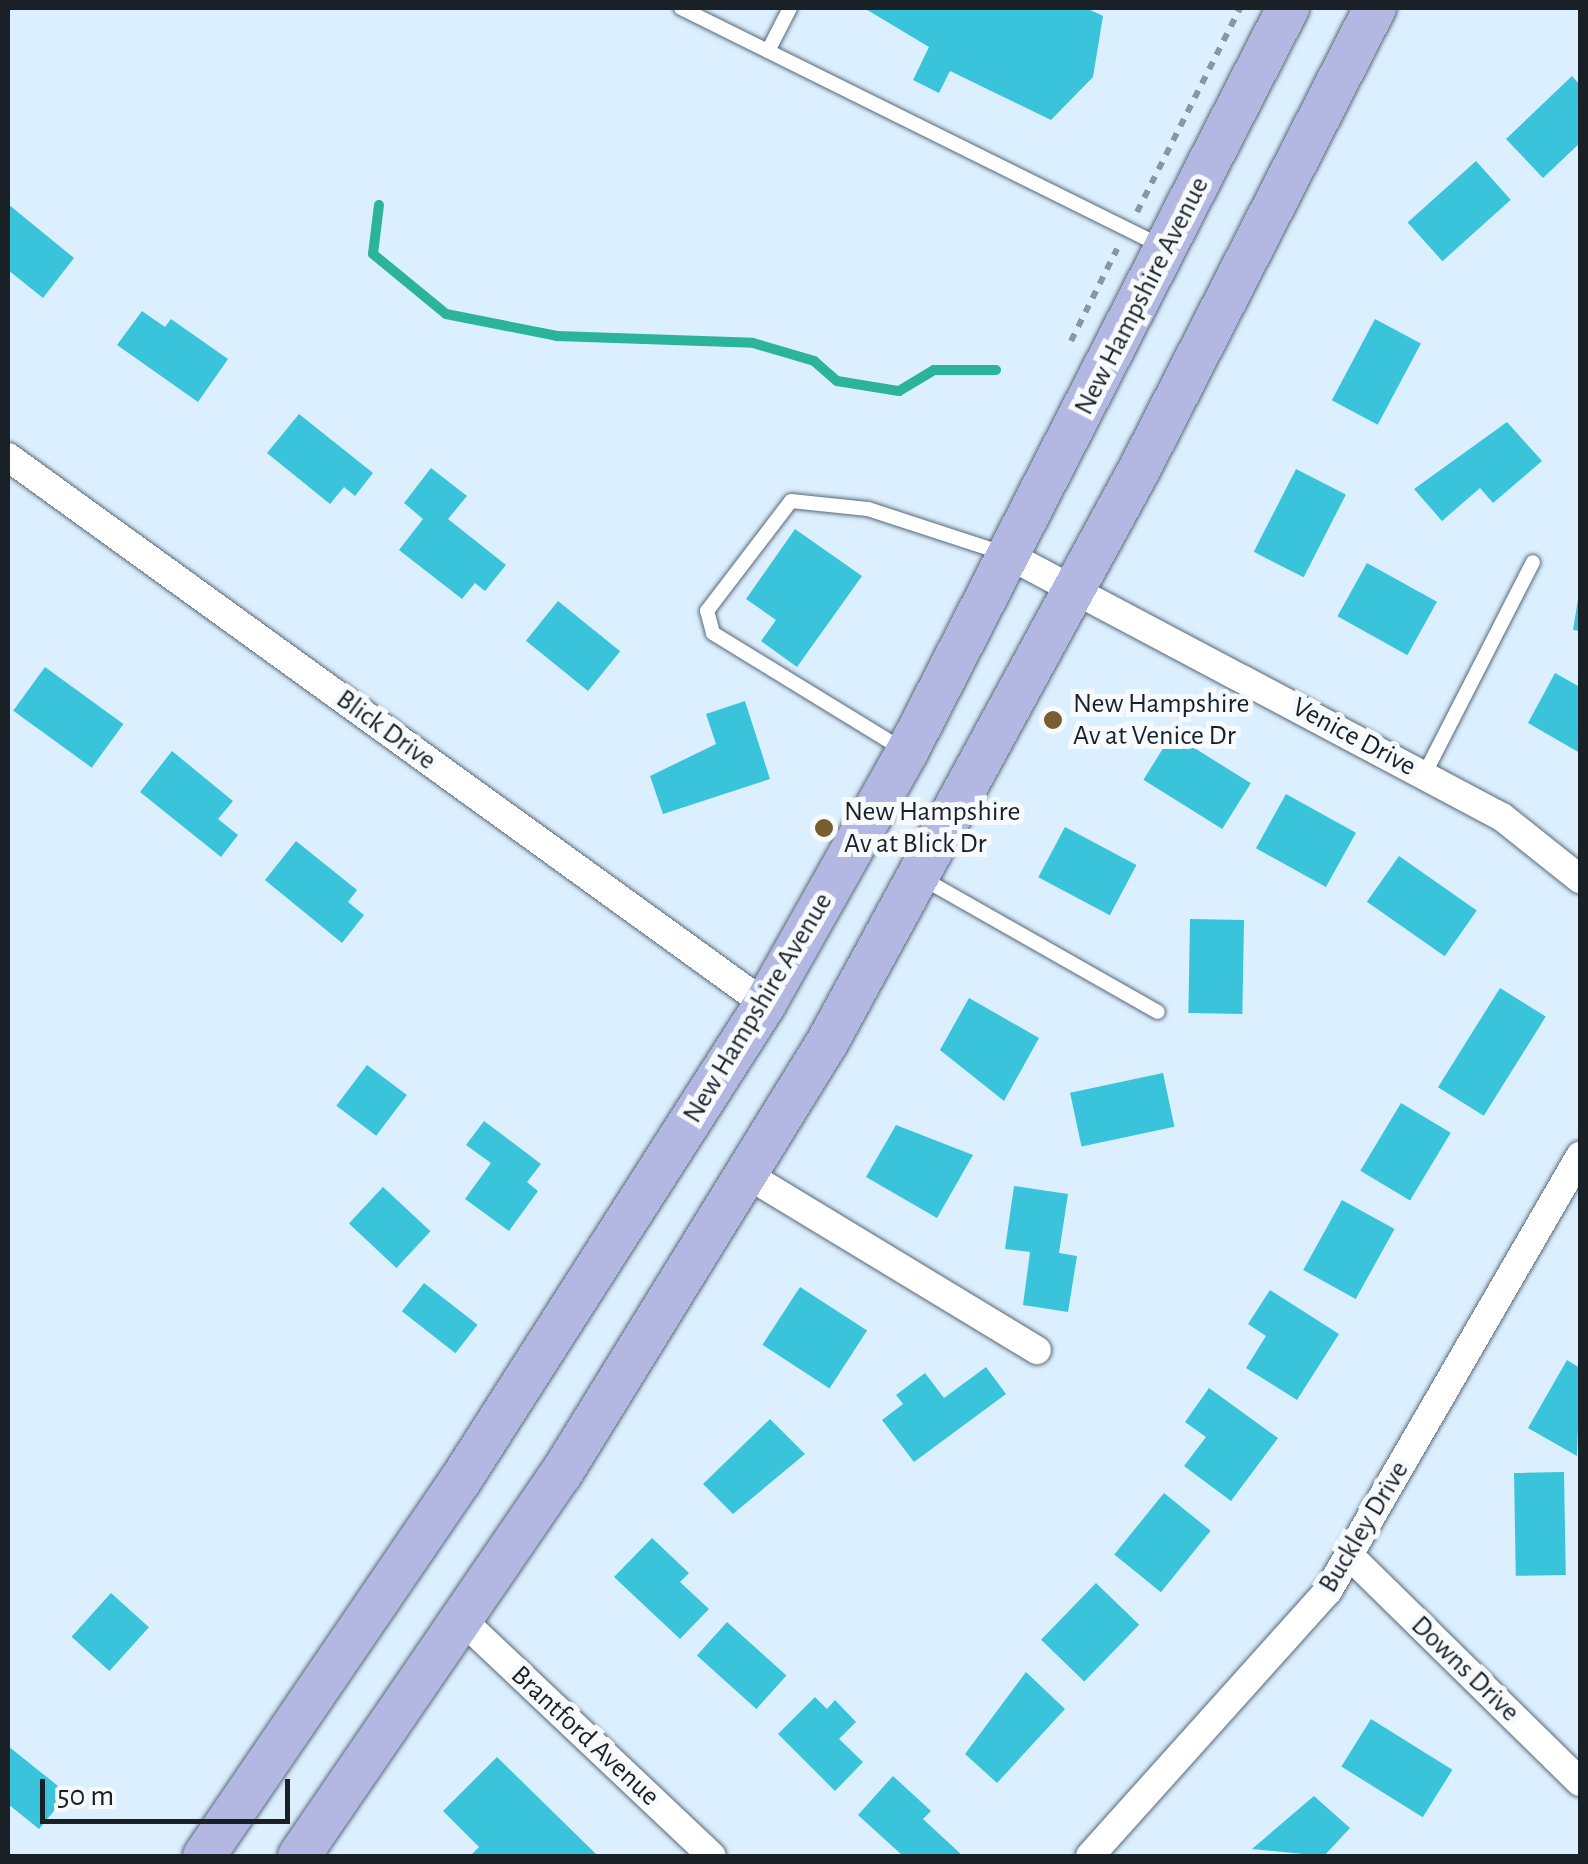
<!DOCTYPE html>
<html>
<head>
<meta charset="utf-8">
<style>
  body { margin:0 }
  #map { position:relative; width:1588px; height:1864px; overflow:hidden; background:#dcefff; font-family:"Alegreya Sans",sans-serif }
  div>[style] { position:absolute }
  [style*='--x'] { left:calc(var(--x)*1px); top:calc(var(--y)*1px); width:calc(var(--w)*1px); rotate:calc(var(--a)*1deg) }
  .stream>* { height:10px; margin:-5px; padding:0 5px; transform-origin:5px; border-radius:5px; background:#2bb39b }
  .building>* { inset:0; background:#3ac4db; transform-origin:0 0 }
  .path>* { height:6px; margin-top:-3px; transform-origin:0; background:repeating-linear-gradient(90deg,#8896a2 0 8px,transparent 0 16px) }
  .roads { filter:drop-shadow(0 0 2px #586876) drop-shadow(0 0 2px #586876) }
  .service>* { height:14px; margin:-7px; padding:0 7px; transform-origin:7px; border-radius:7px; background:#fff }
  .minor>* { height:28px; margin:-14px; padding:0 14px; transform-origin:14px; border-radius:14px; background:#fff }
  .primary>* { height:42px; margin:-21px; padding:0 21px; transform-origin:21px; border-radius:21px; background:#b2b8e1 }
  .dots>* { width:28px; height:28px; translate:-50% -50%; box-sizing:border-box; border:5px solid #f6fafd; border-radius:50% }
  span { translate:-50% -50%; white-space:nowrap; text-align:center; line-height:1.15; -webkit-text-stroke:10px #f6fafd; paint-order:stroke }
  .street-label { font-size:28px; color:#192026 }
  .poi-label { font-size:28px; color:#192026 }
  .left { translate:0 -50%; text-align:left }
  .frame { position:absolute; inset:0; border:10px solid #192026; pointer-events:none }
  .scale { position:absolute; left:40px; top:1779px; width:250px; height:45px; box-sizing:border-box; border:5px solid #192026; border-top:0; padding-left:12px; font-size:30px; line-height:35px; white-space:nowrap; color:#192026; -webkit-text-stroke:8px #f6fafd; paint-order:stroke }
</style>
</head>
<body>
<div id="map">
  <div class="stream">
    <i style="--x:379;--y:205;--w:49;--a:97"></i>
    <i style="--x:373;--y:254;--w:94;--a:39.4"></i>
    <i style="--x:446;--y:314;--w:113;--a:11.2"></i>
    <i style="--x:557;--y:336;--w:196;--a:2"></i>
    <i style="--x:753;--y:343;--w:64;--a:16.4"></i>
    <i style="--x:814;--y:361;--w:30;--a:41"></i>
    <i style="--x:837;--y:381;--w:63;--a:9.2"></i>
    <i style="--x:899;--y:391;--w:41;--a:-31"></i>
    <i style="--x:934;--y:370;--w:62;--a:0"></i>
  </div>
  <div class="building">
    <i style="clip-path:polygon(864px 8px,1086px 8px,1103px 16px,1093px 77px,1051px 120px,950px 71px,939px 93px,913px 80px,929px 47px)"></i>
    <i style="clip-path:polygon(1572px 76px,1580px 85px,1580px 143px,1543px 178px,1506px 139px)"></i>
    <i style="left:1476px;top:161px;width:52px;height:92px;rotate:48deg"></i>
    <i style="clip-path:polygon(8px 204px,74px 258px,43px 298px,8px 270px)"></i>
    <i style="clip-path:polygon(142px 311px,165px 327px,171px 319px,228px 359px,198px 402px,117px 345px)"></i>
    <i style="left:1375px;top:319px;width:52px;height:92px;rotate:28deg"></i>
    <i style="clip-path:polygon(299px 414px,373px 473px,355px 496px,344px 487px,330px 504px,267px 453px)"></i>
    <i style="clip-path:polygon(1507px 422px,1542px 461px,1493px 503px,1480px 488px,1442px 521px,1414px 489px)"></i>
    <i style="clip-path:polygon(431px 468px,467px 496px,448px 519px,506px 565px,485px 591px,475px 583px,462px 599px,399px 550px,423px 519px,404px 503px)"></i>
    <i style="left:1296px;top:469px;width:56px;height:93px;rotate:27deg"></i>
    <i style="clip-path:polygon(795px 529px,862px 576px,797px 667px,761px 641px,776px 620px,746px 599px)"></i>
    <i style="left:1367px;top:563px;width:80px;height:61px;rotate:29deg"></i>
    <i style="clip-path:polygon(1578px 599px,1580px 599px,1580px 631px,1573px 630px)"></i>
    <i style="left:558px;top:601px;width:80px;height:51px;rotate:39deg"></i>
    <i style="left:45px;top:667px;width:97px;height:54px;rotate:36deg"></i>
    <i style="clip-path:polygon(1555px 673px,1580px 687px,1580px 753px,1528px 723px)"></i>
    <i style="clip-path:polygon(745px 701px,770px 779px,663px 814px,650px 776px,716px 744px,706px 714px)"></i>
    <i style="left:1172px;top:734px;width:93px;height:54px;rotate:32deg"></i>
    <i style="clip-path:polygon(172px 751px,233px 801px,218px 819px,238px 835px,221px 857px,140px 792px)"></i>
    <i style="left:1286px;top:794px;width:80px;height:62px;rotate:29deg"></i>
    <i style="left:1065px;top:827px;width:81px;height:57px;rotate:28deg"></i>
    <i style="clip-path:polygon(296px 841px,357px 890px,348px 902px,364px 915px,342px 943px,265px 880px)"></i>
    <i style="left:1399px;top:856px;width:95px;height:56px;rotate:35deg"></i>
    <i style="left:1190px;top:919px;width:54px;height:94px;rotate:1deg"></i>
    <i style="left:1500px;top:988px;width:54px;height:117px;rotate:32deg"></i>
    <i style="clip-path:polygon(969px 998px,1039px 1038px,1004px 1101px,940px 1050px)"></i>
    <i style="left:367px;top:1065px;width:50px;height:51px;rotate:37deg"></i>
    <i style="left:1163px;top:1073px;width:55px;height:95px;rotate:78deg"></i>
    <i style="left:1401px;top:1103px;width:58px;height:79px;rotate:31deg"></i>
    <i style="clip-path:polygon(484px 1121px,541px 1164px,527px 1182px,538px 1191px,509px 1231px,465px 1199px,491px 1163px,466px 1145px)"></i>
    <i style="clip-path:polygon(896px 1125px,973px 1155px,937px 1218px,866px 1177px)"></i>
    <i style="clip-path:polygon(1014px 1186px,1068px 1194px,1059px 1253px,1077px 1256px,1068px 1312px,1023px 1305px,1030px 1252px,1005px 1249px)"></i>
    <i style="left:383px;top:1187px;width:65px;height:50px;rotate:43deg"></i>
    <i style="left:1342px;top:1200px;width:60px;height:80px;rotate:29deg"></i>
    <i style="left:424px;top:1283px;width:68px;height:36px;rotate:38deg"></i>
    <i style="left:800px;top:1287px;width:80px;height:69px;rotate:33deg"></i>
    <i style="clip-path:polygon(1270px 1290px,1339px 1334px,1297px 1400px,1246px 1368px,1266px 1336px,1248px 1324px)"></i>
    <i style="clip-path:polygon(1567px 1360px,1580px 1368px,1577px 1456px,1528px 1428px)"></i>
    <i style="clip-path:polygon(986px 1367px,1006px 1394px,914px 1462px,882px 1420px,903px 1404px,896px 1395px,925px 1373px,944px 1398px)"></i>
    <i style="clip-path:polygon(1209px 1388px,1278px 1438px,1231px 1501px,1184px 1466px,1206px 1437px,1185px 1422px)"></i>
    <i style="clip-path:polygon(770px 1419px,805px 1454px,733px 1514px,703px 1484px)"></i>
    <i style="left:1564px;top:1472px;width:103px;height:50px;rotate:89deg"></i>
    <i style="left:1164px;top:1493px;width:60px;height:79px;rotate:39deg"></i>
    <i style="clip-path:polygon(652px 1538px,689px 1573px,680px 1582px,709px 1609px,680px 1639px,614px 1577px)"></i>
    <i style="left:1096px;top:1583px;width:60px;height:79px;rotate:44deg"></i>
    <i style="left:111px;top:1593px;width:51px;height:59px;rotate:42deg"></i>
    <i style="left:727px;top:1622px;width:80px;height:45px;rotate:42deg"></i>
    <i style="clip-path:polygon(1026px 1672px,1065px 1709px,997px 1783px,965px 1754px)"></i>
    <i style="clip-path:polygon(815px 1697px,827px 1709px,835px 1700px,856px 1722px,839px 1739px,863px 1762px,835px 1791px,778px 1734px)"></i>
    <i style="left:1371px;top:1719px;width:96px;height:56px;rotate:32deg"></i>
    <i style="clip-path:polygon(8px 1746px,68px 1794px,39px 1829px,8px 1804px)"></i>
    <i style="clip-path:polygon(497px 1757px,598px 1856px,470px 1856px,479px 1847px,443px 1811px)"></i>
    <i style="clip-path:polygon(893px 1776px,931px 1811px,923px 1819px,963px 1856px,903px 1856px,858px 1815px)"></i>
    <i style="clip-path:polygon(1314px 1796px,1350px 1828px,1324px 1856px,1252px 1849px)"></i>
  </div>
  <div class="path">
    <i style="--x:1137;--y:212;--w:229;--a:-63.2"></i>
    <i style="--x:1071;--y:341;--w:103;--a:-63.4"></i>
  </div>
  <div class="roads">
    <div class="service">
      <i style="--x:681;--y:8;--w:536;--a:26.37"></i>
      <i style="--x:768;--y:51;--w:48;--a:-62.9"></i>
      <i style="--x:902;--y:749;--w:222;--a:-148.5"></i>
      <i style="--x:713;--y:633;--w:23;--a:-105"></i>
      <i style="--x:707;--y:611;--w:138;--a:-52.6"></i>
      <i style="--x:791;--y:501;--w:77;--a:5.9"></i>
      <i style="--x:868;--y:509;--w:142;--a:18.1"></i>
      <i style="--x:1424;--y:775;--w:239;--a:-62.9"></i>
      <i style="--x:922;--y:878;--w:271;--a:29.6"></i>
    </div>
    <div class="minor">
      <i style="--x:8;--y:457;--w:934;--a:35.85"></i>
      <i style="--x:1010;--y:556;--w:557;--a:27.95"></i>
      <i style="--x:1502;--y:817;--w:100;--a:38.5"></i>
      <i style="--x:746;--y:1174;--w:340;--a:31.2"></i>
      <i style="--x:1349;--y:1555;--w:324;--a:44.5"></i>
      <i style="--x:458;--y:1616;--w:349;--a:43.4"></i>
      <i style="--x:1090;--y:1856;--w:356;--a:-48.1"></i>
      <i style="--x:1328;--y:1591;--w:503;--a:-59.92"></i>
    </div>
    <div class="primary">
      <i style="--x:204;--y:1856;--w:454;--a:-55.7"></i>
      <i style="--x:460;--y:1481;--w:566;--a:-57.4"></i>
      <i style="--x:765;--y:1004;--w:289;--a:-60.6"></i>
      <i style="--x:907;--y:752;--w:836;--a:-62.88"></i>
      <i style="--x:299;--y:1856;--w:463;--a:-55.6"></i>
      <i style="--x:561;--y:1474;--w:509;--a:-58.34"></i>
      <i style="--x:828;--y:1041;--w:652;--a:-61.43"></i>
      <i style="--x:1140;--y:468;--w:517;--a:-62.94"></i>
    </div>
  </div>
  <div class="dots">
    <i style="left:1053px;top:720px;background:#785d2f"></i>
    <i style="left:824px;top:828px;background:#785d2f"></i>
  </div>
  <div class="street-label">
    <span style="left:1142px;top:296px;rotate:-63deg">New Hampshire Avenue</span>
    <span style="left:386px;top:730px;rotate:36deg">Blick Drive</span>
    <span style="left:1354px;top:737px;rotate:28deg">Venice Drive</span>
    <span style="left:758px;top:1008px;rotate:-59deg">New Hampshire Avenue</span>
    <span style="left:1364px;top:1527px;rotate:-59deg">Buckley Drive</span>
    <span style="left:1465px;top:1669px;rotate:44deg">Downs Drive</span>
    <span style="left:585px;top:1736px;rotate:43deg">Brantford Avenue</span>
  </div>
  <div class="poi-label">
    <span class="left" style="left:1073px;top:720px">New Hampshire<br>Av at Venice Dr</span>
    <span class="left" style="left:844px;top:828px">New Hampshire<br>Av at Blick Dr</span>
  </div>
  <div class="frame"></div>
  <div class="scale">50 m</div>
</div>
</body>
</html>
